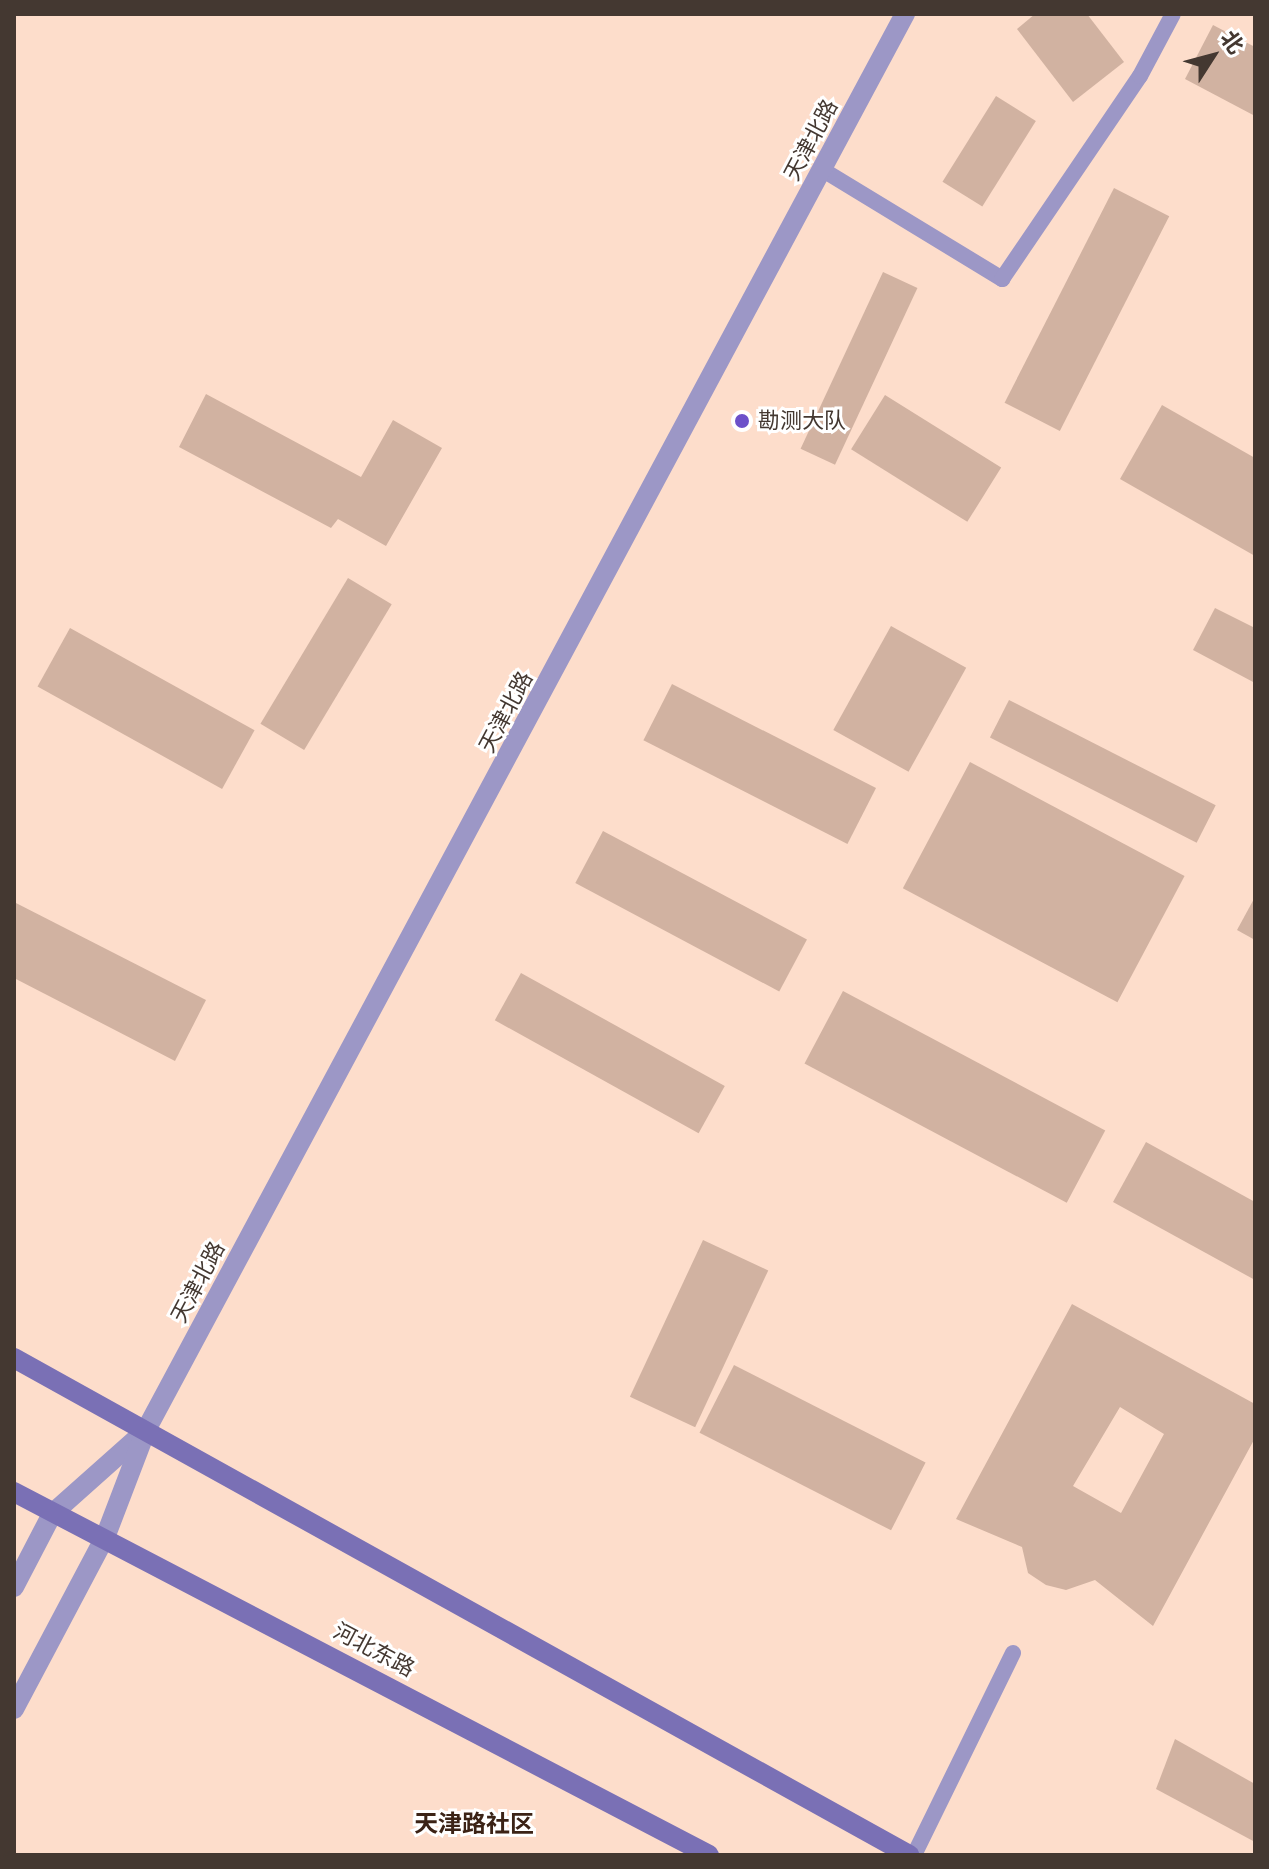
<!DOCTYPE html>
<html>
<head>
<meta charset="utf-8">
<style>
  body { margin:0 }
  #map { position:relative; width:1269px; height:1869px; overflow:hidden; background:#fdddcb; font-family:Jost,"Noto Sans SC",sans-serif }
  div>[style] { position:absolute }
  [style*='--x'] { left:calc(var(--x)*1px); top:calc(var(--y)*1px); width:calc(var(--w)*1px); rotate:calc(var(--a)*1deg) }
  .building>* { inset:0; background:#d1b2a1; transform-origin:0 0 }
  .service>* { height:16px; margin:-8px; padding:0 8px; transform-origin:8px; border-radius:8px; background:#9c97c6 }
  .tertiary>* { height:20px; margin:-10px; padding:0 10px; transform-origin:10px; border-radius:10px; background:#9c97c6 }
  .secondary>* { height:20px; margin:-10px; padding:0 10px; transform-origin:10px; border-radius:10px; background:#7a70b5 }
  .dots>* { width:22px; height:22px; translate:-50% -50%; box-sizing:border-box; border:4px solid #fff; border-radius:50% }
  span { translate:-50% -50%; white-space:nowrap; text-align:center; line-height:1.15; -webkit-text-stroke:6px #fff; paint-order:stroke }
  .street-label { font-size:22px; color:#443831 }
  .poi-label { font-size:22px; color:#443831 }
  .left { translate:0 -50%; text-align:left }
  .neighbourhood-label { font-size:24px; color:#3b2316; font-weight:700 }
  .frame { position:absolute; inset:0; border:16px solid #443831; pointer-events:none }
  .north { position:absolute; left:1173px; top:16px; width:80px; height:80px; -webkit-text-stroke:6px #fff; paint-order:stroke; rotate:54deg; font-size:22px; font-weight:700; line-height:32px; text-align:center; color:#443831 }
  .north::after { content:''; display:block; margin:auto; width:28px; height:36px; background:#443831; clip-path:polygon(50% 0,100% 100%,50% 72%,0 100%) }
</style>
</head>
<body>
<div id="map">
  <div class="building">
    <i style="clip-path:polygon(1035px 14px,1087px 14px,1124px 62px,1073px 102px,1017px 29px)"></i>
    <i style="clip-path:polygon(1213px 25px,1255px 47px,1255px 116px,1185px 79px)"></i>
    <i style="left:996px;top:96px;width:47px;height:101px;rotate:32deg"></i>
    <i style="left:1114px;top:188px;width:62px;height:241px;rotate:27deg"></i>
    <i style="left:883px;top:272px;width:38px;height:195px;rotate:25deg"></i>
    <i style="clip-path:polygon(206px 394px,361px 477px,393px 420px,442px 448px,386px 546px,338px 519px,331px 528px,179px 447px)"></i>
    <i style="left:885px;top:395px;width:137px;height:64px;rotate:32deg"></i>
    <i style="clip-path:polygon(1162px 405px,1255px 458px,1255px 556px,1120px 479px)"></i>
    <i style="left:348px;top:578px;width:51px;height:170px;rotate:31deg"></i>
    <i style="clip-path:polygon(1215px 608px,1255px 628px,1255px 683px,1193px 650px)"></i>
    <i style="left:891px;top:626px;width:86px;height:119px;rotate:29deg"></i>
    <i style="left:70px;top:628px;width:211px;height:67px;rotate:29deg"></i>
    <i style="left:672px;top:684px;width:229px;height:63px;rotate:27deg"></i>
    <i style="left:1009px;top:700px;width:232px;height:42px;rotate:27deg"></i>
    <i style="left:970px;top:762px;width:243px;height:143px;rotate:28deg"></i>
    <i style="left:603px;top:831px;width:231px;height:59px;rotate:28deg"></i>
    <i style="clip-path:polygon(1255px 897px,1255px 940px,1237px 930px)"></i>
    <i style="clip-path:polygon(14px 902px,206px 1000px,175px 1061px,14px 978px)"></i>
    <i style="left:521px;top:973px;width:233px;height:54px;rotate:29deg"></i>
    <i style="left:843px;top:991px;width:297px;height:82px;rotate:28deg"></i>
    <i style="clip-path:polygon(1146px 1142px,1255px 1202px,1255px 1280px,1113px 1202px)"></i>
    <i style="left:703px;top:1240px;width:72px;height:173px;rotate:25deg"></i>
    <i style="clip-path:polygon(evenodd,1072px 1304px,1255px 1404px,1255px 1438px,1153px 1626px,1095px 1580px,1066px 1590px,1046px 1585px,1028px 1573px,1022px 1547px,956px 1519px,1072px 1304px,1120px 1407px,1164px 1434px,1121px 1513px,1073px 1486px,1120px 1407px)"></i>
    <i style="left:734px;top:1365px;width:215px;height:76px;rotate:27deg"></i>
    <i style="clip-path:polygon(1175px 1739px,1255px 1784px,1255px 1842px,1156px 1789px)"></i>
  </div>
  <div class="service">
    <i style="--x:823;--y:170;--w:210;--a:31.3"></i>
    <i style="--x:1002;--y:279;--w:245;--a:-55.8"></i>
    <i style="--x:1140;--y:76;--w:70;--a:-62"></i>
    <i style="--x:914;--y:1855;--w:225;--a:-63.9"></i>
  </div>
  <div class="tertiary">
    <i style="--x:14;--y:1587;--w:82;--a:-62.5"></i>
    <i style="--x:52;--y:1514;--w:122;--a:-41.7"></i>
    <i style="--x:14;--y:1709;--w:197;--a:-62.1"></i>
    <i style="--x:106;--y:1535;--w:112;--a:-69.1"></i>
    <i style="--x:146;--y:1430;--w:1607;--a:-61.81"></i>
  </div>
  <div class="secondary">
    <i style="--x:14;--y:1358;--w:1024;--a:29.04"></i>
    <i style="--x:14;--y:1492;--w:784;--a:27.58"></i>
  </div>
  <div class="dots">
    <i style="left:742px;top:421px;background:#6c50c9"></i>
  </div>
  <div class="street-label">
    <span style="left:811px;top:140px;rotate:-62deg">天津北路</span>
    <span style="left:506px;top:712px;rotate:-62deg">天津北路</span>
    <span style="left:198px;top:1282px;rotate:-62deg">天津北路</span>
    <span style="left:374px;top:1650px;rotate:28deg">河北东路</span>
  </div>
  <div class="poi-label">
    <span class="left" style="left:758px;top:421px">勘测大队</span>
  </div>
  <div class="neighbourhood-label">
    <span style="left:474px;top:1824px">天津路社区</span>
  </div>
  <div class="frame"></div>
  <div class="north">北</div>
</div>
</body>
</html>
